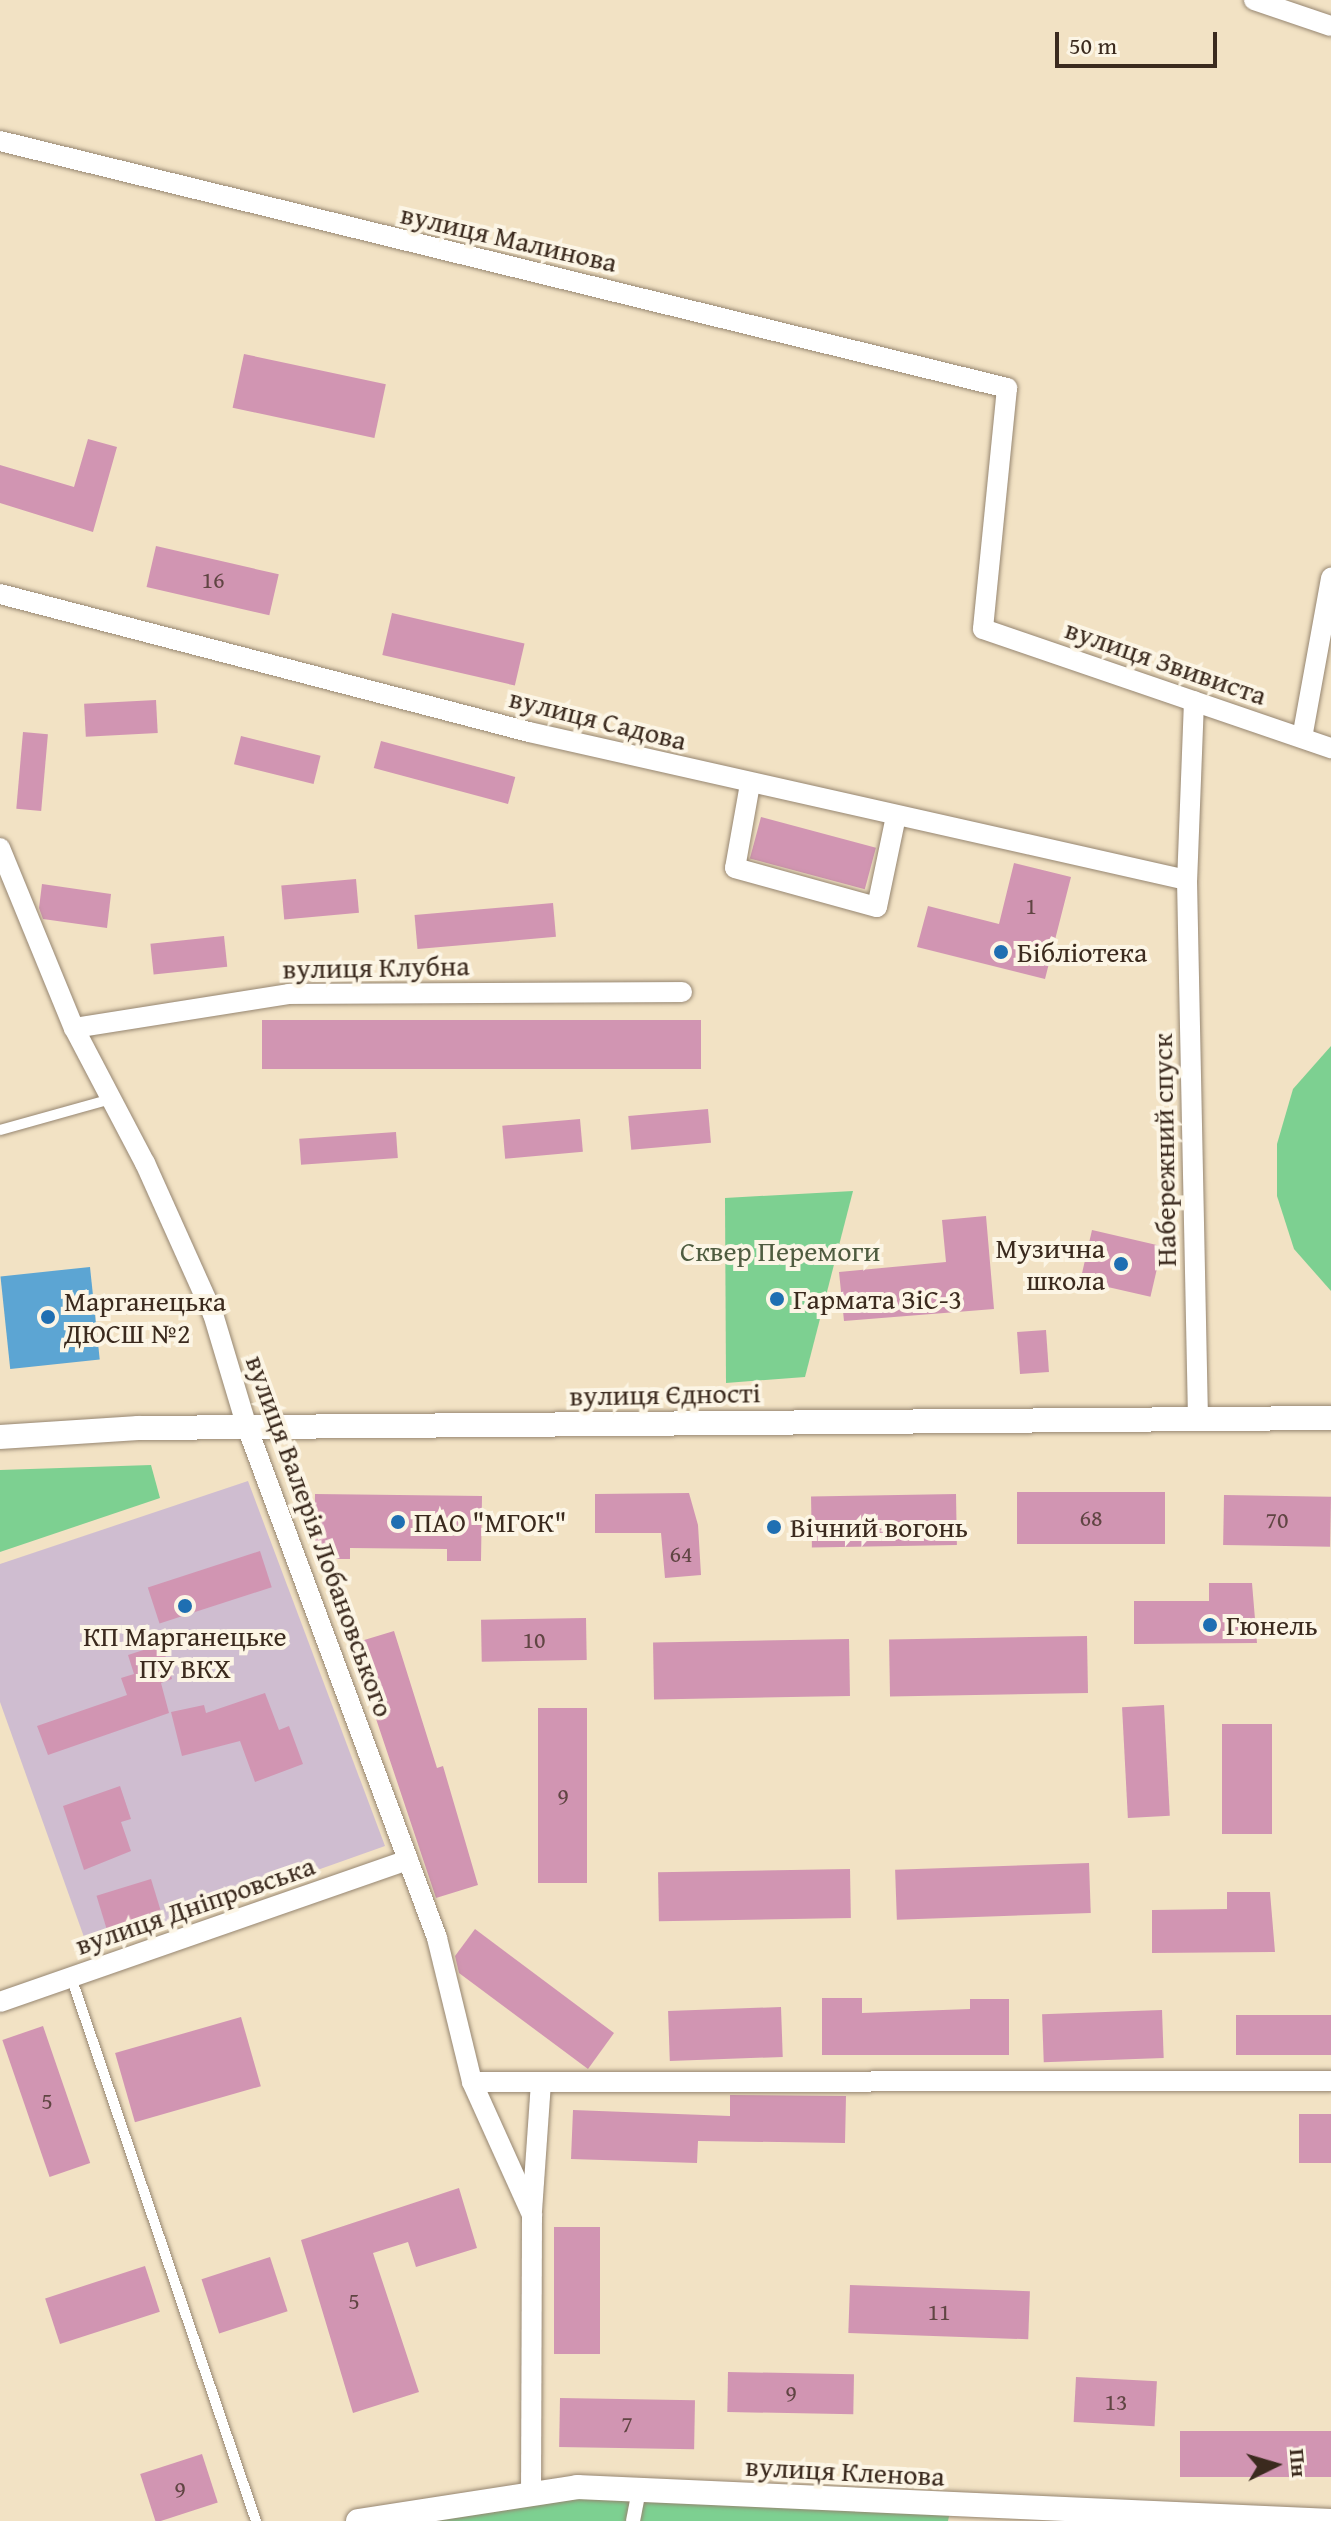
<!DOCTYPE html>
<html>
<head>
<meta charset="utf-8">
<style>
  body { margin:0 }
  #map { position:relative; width:1331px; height:2521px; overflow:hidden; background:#f2e2c4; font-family:"Gentium Book Plus",serif }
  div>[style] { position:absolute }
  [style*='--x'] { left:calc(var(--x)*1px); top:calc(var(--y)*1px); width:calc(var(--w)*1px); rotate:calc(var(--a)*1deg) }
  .industrial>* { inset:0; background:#cfbdd0 }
  .green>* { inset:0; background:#7dd091 }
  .water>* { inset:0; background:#5ca5d3; transform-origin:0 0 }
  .building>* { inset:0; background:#d195b2; transform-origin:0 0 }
  .roads { filter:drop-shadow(0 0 2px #968671) drop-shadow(0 0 2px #968671) }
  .service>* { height:10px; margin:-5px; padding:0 5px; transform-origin:5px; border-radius:5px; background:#fff }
  .pedestrian>* { height:14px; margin:-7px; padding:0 7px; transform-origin:7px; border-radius:7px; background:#fff }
  .minor>* { height:20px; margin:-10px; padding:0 10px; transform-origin:10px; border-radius:10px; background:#fff }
  .tertiary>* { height:24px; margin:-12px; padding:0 12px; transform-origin:12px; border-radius:12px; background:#fff }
  .dots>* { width:22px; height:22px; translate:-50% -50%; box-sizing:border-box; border:4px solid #fcf5e5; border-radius:50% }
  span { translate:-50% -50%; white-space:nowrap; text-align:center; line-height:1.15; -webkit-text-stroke:8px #fcf5e5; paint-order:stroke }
  .number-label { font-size:24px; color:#604543 }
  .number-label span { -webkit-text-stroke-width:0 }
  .street-label { font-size:28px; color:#3b2a1e }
  .poi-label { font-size:28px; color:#3b2a1e }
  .left { translate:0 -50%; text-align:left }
  .right { translate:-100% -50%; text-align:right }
  .park-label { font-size:28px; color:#4f5c40 }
  .north { position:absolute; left:1235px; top:2425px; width:80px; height:80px; -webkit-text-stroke:6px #fcf5e5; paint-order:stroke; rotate:85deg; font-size:22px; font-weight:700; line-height:32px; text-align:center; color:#3b2a1e }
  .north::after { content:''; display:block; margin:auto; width:28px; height:36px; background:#3b2a1e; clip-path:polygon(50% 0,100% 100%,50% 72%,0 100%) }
  .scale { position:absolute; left:1055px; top:32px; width:162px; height:36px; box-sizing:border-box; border:4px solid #3b2a1e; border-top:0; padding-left:10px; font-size:24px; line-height:28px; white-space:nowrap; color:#3b2a1e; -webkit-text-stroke:6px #fcf5e5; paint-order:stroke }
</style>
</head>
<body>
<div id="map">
  <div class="industrial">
    <i style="clip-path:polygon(248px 1481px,385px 1846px,89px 1951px,0 1702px,0 1564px)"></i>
  </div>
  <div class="green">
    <i style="clip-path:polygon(1331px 1046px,1331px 1291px,1294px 1249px,1277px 1196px,1277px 1144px,1293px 1089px)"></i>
    <i style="clip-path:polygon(853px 1191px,805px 1377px,726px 1383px,725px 1198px)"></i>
    <i style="clip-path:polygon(151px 1465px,160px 1498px,0 1552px,0 1470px)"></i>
    <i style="clip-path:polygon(577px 2487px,951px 2507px,948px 2521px,358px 2521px)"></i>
  </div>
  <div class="water">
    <i style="left:90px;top:1267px;width:93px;height:90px;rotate:84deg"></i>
  </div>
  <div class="building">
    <i style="left:244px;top:354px;width:145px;height:55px;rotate:12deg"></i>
    <i style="clip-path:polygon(88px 439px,117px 447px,93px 532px,0 503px,0 465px,74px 487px)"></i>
    <i style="left:156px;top:546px;width:126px;height:42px;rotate:13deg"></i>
    <i style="left:392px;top:613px;width:136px;height:43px;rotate:13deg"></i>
    <i style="left:156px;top:700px;width:33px;height:72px;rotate:87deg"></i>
    <i style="left:23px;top:732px;width:25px;height:77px;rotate:5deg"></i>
    <i style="left:241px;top:736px;width:82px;height:29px;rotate:14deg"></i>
    <i style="left:381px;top:741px;width:139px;height:28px;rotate:15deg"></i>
    <i style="left:761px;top:817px;width:119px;height:43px;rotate:15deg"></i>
    <i style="clip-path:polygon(1014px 863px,1071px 877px,1045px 979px,917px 947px,928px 906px,999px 924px)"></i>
    <i style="left:356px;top:879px;width:34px;height:75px;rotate:85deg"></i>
    <i style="clip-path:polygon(42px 884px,111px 894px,107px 928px,43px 919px,39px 908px)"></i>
    <i style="left:553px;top:903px;width:34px;height:139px;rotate:85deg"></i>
    <i style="left:224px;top:936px;width:31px;height:74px;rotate:84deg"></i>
    <i style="left:701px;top:1020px;width:49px;height:439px;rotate:90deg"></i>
    <i style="left:708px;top:1109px;width:34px;height:80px;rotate:85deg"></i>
    <i style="left:580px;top:1119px;width:33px;height:78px;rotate:85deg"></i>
    <i style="left:396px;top:1132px;width:26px;height:97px;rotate:86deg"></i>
    <i style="clip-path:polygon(986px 1216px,994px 1309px,844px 1321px,839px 1272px,946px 1262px,942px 1220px)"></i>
    <i style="left:1092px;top:1230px;width:72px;height:52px;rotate:13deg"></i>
    <i style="left:1046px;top:1330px;width:42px;height:29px;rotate:86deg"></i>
    <i style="left:1017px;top:1492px;width:148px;height:52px"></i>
    <i style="clip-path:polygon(689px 1493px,698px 1525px,701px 1575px,665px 1578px,661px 1533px,595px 1533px,595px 1494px)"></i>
    <i style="clip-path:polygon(315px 1494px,482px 1496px,481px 1561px,447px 1561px,447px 1549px,350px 1548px,350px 1559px,314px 1559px)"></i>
    <i style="left:956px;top:1494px;width:51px;height:145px;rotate:89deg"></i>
    <i style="left:1224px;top:1495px;width:107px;height:50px;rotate:1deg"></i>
    <i style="left:260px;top:1551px;width:38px;height:118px;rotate:72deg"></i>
    <i style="clip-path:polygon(1209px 1583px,1252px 1583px,1257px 1643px,1134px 1644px,1134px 1601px,1209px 1601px)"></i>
    <i style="left:586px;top:1618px;width:42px;height:105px;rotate:89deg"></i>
    <i style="clip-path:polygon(394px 1631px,437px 1768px,443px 1766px,478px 1885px,436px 1898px,351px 1644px)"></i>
    <i style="left:1087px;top:1636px;width:57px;height:198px;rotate:89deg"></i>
    <i style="left:849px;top:1639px;width:57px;height:196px;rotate:89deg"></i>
    <i style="clip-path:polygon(162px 1644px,172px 1679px,161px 1683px,169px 1713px,48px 1755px,37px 1726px,127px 1695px,121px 1678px,134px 1674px,128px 1655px)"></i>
    <i style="clip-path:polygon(265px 1693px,279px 1730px,289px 1726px,303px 1764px,255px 1782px,240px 1741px,182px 1756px,171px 1712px,204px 1705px,206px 1713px)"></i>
    <i style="left:1164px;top:1705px;width:111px;height:42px;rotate:87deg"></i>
    <i style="left:587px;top:1708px;width:175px;height:49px;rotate:90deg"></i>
    <i style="left:1222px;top:1724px;width:50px;height:110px"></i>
    <i style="clip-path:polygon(120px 1786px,131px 1819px,121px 1822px,131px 1851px,84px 1870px,63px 1806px)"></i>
    <i style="left:1089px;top:1863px;width:50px;height:194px;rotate:88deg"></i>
    <i style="left:850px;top:1869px;width:49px;height:192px;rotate:89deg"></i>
    <i style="left:151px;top:1879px;width:38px;height:57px;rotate:73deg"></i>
    <i style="clip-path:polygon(1227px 1892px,1270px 1892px,1275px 1952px,1152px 1953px,1152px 1910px,1227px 1909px)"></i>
    <i style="clip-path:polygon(475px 1929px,614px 2033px,588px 2069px,459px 1973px,455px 1956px)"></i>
    <i style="clip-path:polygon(822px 1998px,862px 1998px,862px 2013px,970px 2009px,970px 1999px,1009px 1999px,1009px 2055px,822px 2055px)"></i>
    <i style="left:781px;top:2007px;width:50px;height:113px;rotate:88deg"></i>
    <i style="left:1162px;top:2010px;width:48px;height:120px;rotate:88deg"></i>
    <i style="left:1331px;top:2015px;width:40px;height:95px;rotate:90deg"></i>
    <i style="left:241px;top:2017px;width:72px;height:131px;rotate:74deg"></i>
    <i style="left:43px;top:2026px;width:145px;height:43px;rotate:71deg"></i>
    <i style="clip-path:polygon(730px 2095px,846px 2096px,845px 2143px,698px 2141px,697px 2163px,571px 2159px,573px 2110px,730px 2116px)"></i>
    <i style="left:1331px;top:2114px;width:49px;height:32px;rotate:90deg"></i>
    <i style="clip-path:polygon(459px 2188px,477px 2248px,416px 2267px,408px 2242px,373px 2253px,419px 2392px,353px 2413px,301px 2240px)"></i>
    <i style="left:554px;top:2227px;width:46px;height:127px"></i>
    <i style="left:270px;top:2257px;width:57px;height:72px;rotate:72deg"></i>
    <i style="left:145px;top:2266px;width:48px;height:105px;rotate:72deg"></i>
    <i style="left:850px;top:2285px;width:180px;height:48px;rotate:2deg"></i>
    <i style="left:728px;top:2372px;width:126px;height:40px;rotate:1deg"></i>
    <i style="left:1076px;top:2377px;width:81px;height:45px;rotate:3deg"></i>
    <i style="left:560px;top:2398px;width:135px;height:49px;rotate:1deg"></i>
    <i style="left:1331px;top:2431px;width:46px;height:151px;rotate:90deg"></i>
    <i style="left:202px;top:2454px;width:51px;height:65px;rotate:72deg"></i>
  </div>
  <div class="roads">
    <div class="service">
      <i style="--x:0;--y:1130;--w:115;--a:-15.6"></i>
      <i style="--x:71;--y:1977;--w:575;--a:71.22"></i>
    </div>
    <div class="pedestrian">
      <i style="--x:633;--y:2521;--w:32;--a:-79"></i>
    </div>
    <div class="minor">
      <i style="--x:1254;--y:0;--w:81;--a:18.7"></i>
      <i style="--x:0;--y:141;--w:1037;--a:13.78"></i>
      <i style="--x:1007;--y:388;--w:242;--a:95.7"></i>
      <i style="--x:983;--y:629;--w:368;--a:18.9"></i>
      <i style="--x:0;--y:594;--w:547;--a:14.62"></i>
      <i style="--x:529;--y:732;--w:674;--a:12.68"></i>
      <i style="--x:1194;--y:701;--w:179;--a:92.2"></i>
      <i style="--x:1187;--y:880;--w:539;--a:88.83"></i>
      <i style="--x:1302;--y:738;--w:163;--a:-79.7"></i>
      <i style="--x:750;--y:784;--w:85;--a:100.1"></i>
      <i style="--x:735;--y:868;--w:147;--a:15.4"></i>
      <i style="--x:877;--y:907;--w:93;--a:-78.2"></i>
      <i style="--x:0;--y:848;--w:195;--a:67.7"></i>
      <i style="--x:74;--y:1028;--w:153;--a:62.3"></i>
      <i style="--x:145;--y:1163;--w:166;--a:65.8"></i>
      <i style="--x:213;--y:1314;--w:118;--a:73.3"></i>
      <i style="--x:247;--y:1427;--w:545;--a:69.6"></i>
      <i style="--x:437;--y:1938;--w:148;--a:76.3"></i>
      <i style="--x:472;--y:2082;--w:146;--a:65.7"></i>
      <i style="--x:532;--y:2215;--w:278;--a:90.2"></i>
      <i style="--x:74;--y:1028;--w:218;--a:-9"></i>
      <i style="--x:289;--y:994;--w:393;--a:-0.3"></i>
      <i style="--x:0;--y:2002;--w:432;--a:-19.2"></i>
      <i style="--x:472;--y:2082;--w:859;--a:-0.07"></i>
      <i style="--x:532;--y:2211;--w:129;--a:-86"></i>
    </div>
    <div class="tertiary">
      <i style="--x:0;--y:1437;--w:138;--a:-3.7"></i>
      <i style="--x:138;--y:1428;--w:1193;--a:-0.48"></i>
      <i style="--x:358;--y:2521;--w:222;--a:-8.8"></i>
      <i style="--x:577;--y:2487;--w:755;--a:2.58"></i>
    </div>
  </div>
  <div class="dots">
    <i style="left:1001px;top:952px;background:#1f6fb2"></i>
    <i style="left:1121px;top:1264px;background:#1f6fb2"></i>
    <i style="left:777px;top:1299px;background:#1f6fb2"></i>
    <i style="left:48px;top:1317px;background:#1f6fb2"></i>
    <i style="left:398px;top:1522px;background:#1f6fb2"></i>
    <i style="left:774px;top:1527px;background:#1f6fb2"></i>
    <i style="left:185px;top:1606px;background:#1f6fb2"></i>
    <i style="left:1210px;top:1625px;background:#1f6fb2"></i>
  </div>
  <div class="number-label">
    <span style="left:213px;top:580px">16</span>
    <span style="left:1031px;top:906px">1</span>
    <span style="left:1091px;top:1518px">68</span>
    <span style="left:1277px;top:1520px">70</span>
    <span style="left:681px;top:1554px">64</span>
    <span style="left:534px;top:1640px">10</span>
    <span style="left:563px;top:1796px">9</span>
    <span style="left:47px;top:2101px">5</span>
    <span style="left:354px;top:2301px">5</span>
    <span style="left:939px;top:2312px">11</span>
    <span style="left:791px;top:2393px">9</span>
    <span style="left:1116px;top:2402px">13</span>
    <span style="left:627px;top:2424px">7</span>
    <span style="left:180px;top:2489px">9</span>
  </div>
  <div class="street-label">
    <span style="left:509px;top:238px;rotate:13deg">вулиця Малинова</span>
    <span style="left:1166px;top:662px;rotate:19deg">вулиця Звивиста</span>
    <span style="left:598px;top:719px;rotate:14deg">вулиця Садова</span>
    <span style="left:376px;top:967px;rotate:-1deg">вулиця Клубна</span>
    <span style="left:1164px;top:1150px;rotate:-91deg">Набережний спуск</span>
    <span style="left:665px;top:1394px;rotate:-1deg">вулиця Єдності</span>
    <span style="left:320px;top:1536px;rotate:70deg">вулиця Валерія Лобановського</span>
    <span style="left:195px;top:1905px;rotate:-19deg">вулиця Дніпровська</span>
    <span style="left:845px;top:2471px;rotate:3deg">вулиця Кленова</span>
  </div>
  <div class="poi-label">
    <span class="left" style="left:1017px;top:952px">Бібліотека</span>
    <span class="right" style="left:1105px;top:1264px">Музична<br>школа</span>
    <span class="left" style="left:793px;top:1299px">Гармата ЗіС-3</span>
    <span class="left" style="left:64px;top:1317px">Марганецька<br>ДЮСШ №2</span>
    <span class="left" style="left:414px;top:1522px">ПАО "МГОК"</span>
    <span class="left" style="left:790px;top:1527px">Вічний вогонь</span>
    <span class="left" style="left:1226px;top:1625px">Гюнель</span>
    <span style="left:185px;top:1652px">КП Марганецьке<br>ПУ ВКХ</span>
  </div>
  <div class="park-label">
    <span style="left:780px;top:1251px">Сквер Перемоги</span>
  </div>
  <div class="north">Пн</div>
  <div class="scale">50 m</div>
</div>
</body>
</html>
